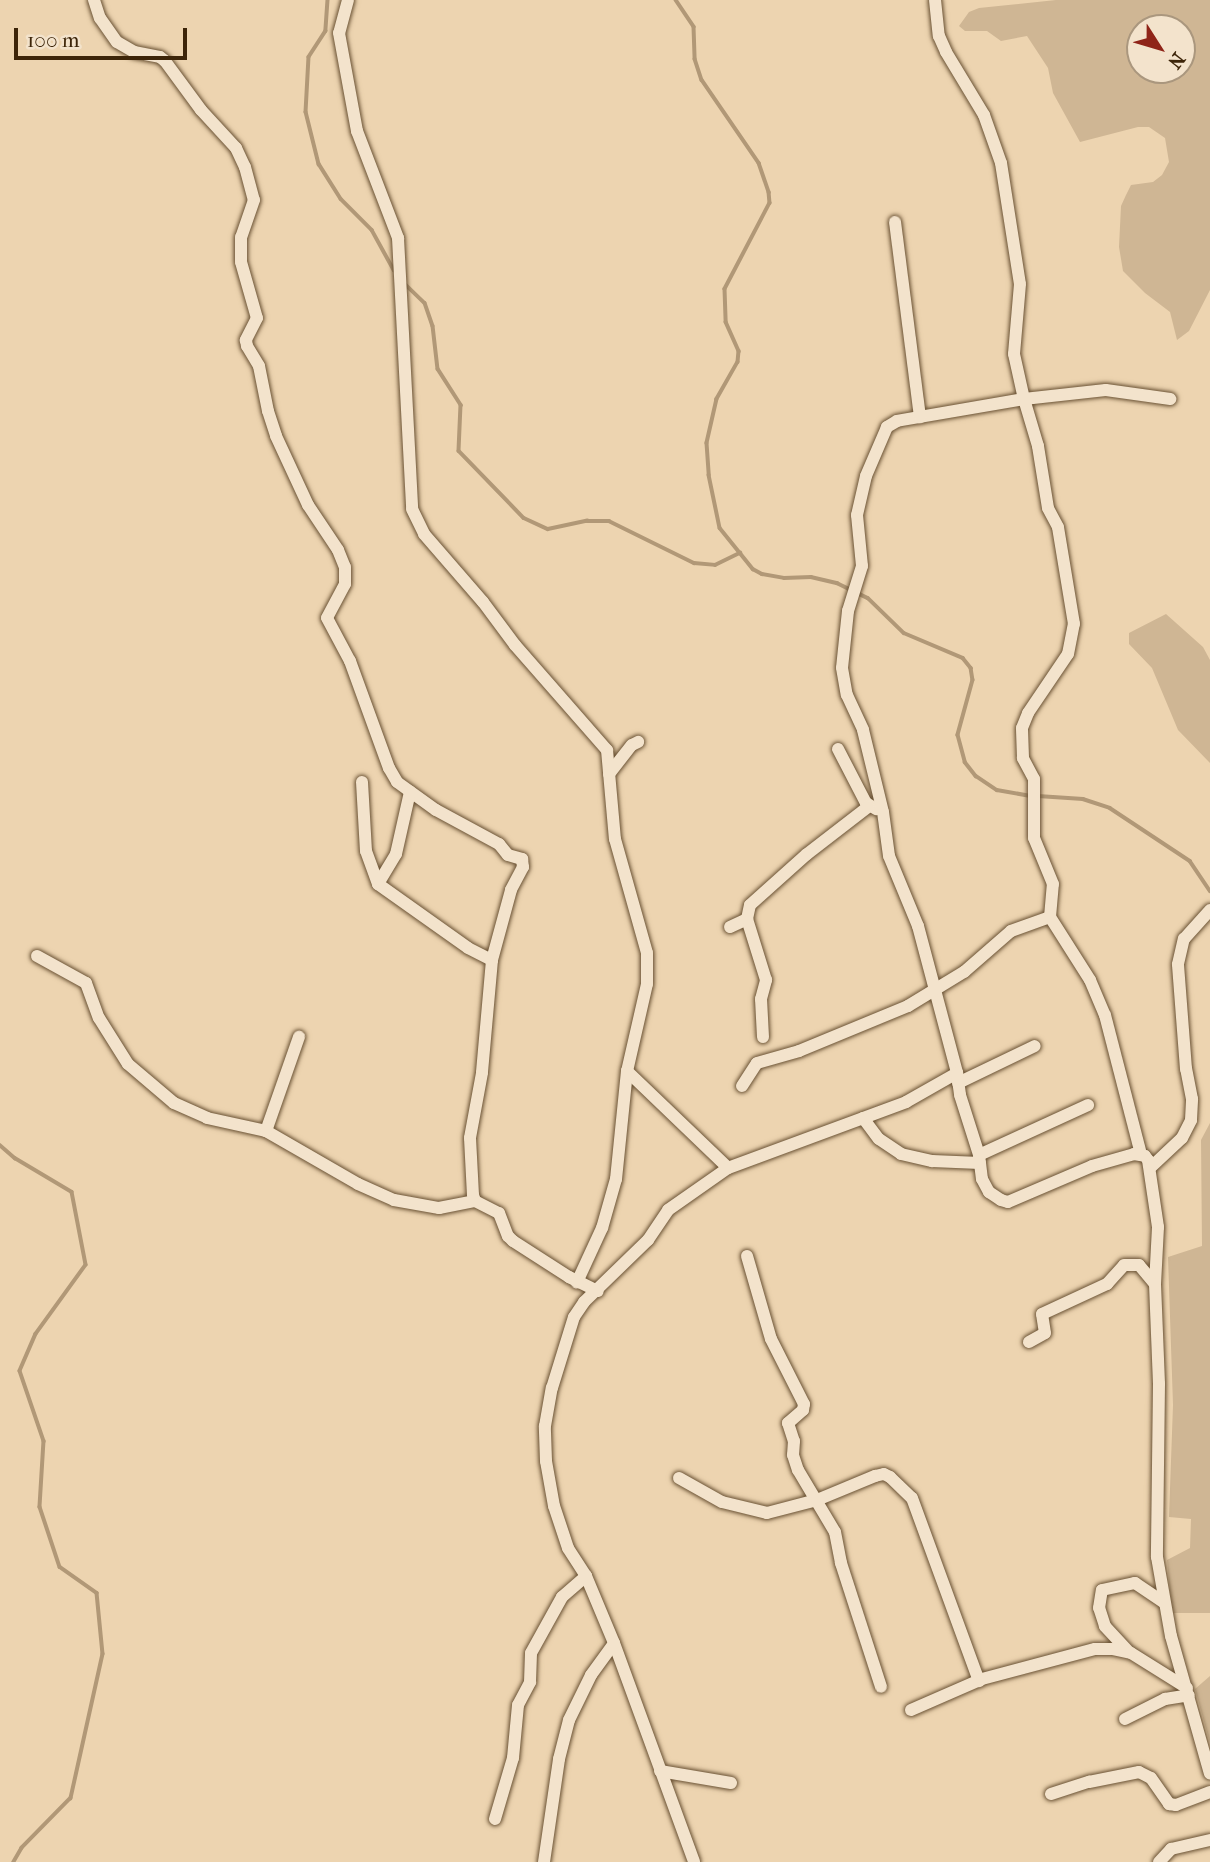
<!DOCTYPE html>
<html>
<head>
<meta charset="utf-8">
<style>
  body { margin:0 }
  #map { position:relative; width:1210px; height:1862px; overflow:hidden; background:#edd4b0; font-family:"IM FELL French Canon",serif }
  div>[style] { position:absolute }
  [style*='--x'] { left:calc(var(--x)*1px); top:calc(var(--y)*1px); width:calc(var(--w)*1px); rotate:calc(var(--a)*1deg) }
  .green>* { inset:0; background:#cfb694 }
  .stream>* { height:3.5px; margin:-1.75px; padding:0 1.75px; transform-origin:1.75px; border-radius:1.75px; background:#b19877 }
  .roads { filter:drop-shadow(0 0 2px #695133) drop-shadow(0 0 2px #695133) }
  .minor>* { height:12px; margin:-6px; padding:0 6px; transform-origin:6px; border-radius:6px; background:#f3e3cc }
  span { translate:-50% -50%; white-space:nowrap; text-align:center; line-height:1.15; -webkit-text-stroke:7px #f3e3cc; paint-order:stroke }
  .north { position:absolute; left:1126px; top:14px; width:70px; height:70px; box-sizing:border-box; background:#f3e3cc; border:2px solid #aa977e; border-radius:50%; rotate:127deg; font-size:19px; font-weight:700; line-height:28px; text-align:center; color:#3d2509 }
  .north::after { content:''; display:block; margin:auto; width:24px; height:32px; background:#8f2418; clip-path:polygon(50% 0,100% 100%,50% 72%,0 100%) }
  .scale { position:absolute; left:14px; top:28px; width:173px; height:32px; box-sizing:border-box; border:4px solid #3d2509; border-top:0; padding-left:9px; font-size:21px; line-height:24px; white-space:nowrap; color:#3d2509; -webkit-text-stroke:5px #f3e3cc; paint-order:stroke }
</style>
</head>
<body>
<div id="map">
  <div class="green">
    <i style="clip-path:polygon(evenodd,1056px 0,1210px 0,1210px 290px,1189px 331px,1177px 340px,1170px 312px,1145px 293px,1123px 271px,1119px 247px,1121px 206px,1126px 195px,1131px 185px,1153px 182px,1162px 175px,1169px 162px,1165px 138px,1149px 127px,1138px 127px,1080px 142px,1053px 93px,1048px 68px,1027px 36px,1001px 41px,987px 31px,965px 31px,959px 26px,969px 12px,979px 8px,1056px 0,1140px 28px,1182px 28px,1182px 70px,1140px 70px,1140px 28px)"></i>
    <i style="clip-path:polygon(1166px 614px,1203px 647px,1210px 660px,1210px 763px,1178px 730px,1152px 668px,1129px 644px,1129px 633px)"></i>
    <i style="clip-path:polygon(1210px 1123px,1210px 1613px,1172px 1613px,1167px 1560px,1190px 1548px,1191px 1519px,1169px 1517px,1173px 1405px,1168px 1257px,1202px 1246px,1201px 1140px)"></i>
    <i style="clip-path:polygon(1210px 1676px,1210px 1743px,1195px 1689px)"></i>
  </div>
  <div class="stream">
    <i style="--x:328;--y:0;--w:31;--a:94"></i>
    <i style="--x:326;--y:31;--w:31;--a:123"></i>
    <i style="--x:309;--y:57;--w:55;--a:93.1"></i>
    <i style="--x:306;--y:112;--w:54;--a:76"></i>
    <i style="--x:319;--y:164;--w:41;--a:57.8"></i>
    <i style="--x:341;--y:199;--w:44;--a:45"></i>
    <i style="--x:372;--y:230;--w:46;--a:61.2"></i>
    <i style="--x:676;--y:0;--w:32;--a:56"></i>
    <i style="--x:694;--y:27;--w:32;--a:88"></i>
    <i style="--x:695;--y:59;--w:22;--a:72"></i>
    <i style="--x:702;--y:80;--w:101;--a:55.5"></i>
    <i style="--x:759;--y:163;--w:31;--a:71"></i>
    <i style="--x:769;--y:192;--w:11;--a:85"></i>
    <i style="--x:770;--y:203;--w:97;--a:117.6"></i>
    <i style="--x:725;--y:289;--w:33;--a:88"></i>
    <i style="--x:726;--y:322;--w:32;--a:66"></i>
    <i style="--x:739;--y:351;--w:11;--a:95"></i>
    <i style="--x:738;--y:362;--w:43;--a:119.6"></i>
    <i style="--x:717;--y:399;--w:45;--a:102.8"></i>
    <i style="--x:707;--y:443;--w:32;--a:86"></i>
    <i style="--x:709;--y:475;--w:54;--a:78.3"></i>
    <i style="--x:720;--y:528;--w:53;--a:51.2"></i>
    <i style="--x:753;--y:569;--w:10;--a:29"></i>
    <i style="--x:762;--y:574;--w:22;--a:10"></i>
    <i style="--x:784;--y:578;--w:27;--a:-2"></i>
    <i style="--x:811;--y:577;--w:27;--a:13"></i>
    <i style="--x:837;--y:583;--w:34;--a:26"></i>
    <i style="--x:868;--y:598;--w:50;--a:44.2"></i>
    <i style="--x:904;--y:633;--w:64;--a:23"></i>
    <i style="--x:963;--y:658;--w:13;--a:51"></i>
    <i style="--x:971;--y:668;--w:12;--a:81"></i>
    <i style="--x:973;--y:680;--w:57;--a:105.3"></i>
    <i style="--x:958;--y:735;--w:28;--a:75"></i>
    <i style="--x:965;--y:762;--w:18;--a:52"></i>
    <i style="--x:976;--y:776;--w:25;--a:34"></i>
    <i style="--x:997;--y:790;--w:34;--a:10"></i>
    <i style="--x:403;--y:282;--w:30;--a:44"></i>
    <i style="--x:425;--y:303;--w:24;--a:71"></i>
    <i style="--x:433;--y:326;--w:43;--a:83.4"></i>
    <i style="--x:438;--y:369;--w:43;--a:57.4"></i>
    <i style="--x:461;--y:405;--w:46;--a:92.5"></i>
    <i style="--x:459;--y:451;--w:93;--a:45.9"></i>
    <i style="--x:524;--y:518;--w:26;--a:25"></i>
    <i style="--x:548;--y:529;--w:40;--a:-12"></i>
    <i style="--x:587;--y:521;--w:22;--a:0"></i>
    <i style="--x:609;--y:521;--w:95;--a:26.3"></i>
    <i style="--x:694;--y:563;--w:21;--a:5"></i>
    <i style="--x:715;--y:565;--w:28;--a:-26"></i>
    <i style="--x:1038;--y:796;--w:45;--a:3.8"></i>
    <i style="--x:1083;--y:799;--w:28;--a:18"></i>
    <i style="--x:1110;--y:808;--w:96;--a:33.5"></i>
    <i style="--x:1190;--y:861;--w:36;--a:56"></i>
    <i style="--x:0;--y:1145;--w:20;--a:41"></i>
    <i style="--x:15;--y:1158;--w:66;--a:30.8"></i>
    <i style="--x:72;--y:1192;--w:74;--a:79.1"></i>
    <i style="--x:86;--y:1265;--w:85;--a:125.9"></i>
    <i style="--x:36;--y:1334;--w:40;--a:113.4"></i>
    <i style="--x:20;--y:1371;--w:74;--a:71.1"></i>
    <i style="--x:44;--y:1441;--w:66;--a:93.5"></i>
    <i style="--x:40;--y:1507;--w:63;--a:71.6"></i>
    <i style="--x:60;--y:1567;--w:45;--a:35.1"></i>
    <i style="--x:97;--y:1593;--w:61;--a:84.4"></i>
    <i style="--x:103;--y:1654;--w:148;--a:102.5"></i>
    <i style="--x:71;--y:1798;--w:70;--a:134.4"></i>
    <i style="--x:22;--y:1848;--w:16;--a:120"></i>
  </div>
  <div class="roads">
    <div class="minor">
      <i style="--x:94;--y:0;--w:19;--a:72"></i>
      <i style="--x:100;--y:18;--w:29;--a:55"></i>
      <i style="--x:117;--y:42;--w:20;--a:30"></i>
      <i style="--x:134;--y:52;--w:26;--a:11"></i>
      <i style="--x:160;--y:57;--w:6;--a:39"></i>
      <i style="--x:165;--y:61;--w:61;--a:53.7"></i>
      <i style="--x:201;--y:110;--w:52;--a:47.4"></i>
      <i style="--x:236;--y:148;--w:21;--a:65"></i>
      <i style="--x:245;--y:167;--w:34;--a:75"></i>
      <i style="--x:254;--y:200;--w:39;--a:109"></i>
      <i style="--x:241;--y:237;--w:25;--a:90"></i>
      <i style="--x:241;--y:262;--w:58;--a:74.1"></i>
      <i style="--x:257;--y:318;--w:25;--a:117"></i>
      <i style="--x:246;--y:340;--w:6;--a:81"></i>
      <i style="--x:247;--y:346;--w:23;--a:59"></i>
      <i style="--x:259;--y:366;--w:46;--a:78.7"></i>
      <i style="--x:268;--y:411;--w:26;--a:72"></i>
      <i style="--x:276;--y:436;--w:76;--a:65.1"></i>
      <i style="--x:308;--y:505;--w:54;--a:56.3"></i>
      <i style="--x:338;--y:550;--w:18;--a:68"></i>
      <i style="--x:345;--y:567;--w:17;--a:90"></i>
      <i style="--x:345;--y:584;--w:38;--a:118"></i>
      <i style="--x:327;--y:618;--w:49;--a:61.9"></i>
      <i style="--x:350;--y:661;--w:114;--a:70"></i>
      <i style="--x:389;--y:768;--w:16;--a:60"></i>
      <i style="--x:397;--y:782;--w:48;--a:35.7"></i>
      <i style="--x:436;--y:810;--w:72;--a:28.4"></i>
      <i style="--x:499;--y:844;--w:14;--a:51"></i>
      <i style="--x:508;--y:855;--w:15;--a:16"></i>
      <i style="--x:522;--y:859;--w:8;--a:83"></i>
      <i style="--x:523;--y:867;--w:26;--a:118"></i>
      <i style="--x:511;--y:890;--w:73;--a:105.2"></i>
      <i style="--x:492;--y:960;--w:113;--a:95.1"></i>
      <i style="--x:482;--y:1073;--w:66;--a:100.5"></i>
      <i style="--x:470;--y:1138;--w:57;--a:87"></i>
      <i style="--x:473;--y:1195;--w:6;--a:72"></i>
      <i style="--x:475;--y:1201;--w:27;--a:27"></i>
      <i style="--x:499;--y:1213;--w:25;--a:69"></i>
      <i style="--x:508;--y:1236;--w:7;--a:45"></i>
      <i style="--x:513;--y:1241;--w:67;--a:32.7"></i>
      <i style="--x:569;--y:1277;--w:32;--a:26"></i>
      <i style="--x:348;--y:0;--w:34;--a:105"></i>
      <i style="--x:339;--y:33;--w:100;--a:79.6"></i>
      <i style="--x:357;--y:131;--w:115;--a:69"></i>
      <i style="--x:398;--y:238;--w:271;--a:87"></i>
      <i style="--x:412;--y:509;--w:28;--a:64"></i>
      <i style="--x:424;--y:534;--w:90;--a:49.1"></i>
      <i style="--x:483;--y:602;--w:54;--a:53.3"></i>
      <i style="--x:515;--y:645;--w:140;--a:48.8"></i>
      <i style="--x:607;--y:750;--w:89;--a:84.9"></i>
      <i style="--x:615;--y:839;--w:118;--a:74.3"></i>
      <i style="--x:647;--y:953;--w:31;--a:90"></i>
      <i style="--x:647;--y:984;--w:89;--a:102.9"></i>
      <i style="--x:627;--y:1071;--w:109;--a:95.8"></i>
      <i style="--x:616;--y:1179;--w:51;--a:105.9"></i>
      <i style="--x:602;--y:1228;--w:60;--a:114.8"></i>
      <i style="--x:935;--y:0;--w:36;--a:84"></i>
      <i style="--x:939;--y:36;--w:17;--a:66"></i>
      <i style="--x:946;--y:52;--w:74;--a:58.9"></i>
      <i style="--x:984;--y:115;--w:51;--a:70.5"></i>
      <i style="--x:1001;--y:163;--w:122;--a:81.1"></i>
      <i style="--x:1020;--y:284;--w:70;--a:94.9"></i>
      <i style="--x:1014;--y:354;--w:46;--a:77.5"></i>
      <i style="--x:1024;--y:399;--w:129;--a:170.2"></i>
      <i style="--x:897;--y:421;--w:12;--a:149"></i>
      <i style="--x:887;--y:427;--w:53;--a:113.2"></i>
      <i style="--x:866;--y:476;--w:40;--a:103"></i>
      <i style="--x:857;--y:515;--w:51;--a:84.4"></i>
      <i style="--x:862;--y:566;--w:47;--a:107.3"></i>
      <i style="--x:848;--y:611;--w:57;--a:96"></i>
      <i style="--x:842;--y:668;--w:27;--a:80"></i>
      <i style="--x:847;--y:695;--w:38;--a:65"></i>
      <i style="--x:863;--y:730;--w:84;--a:76.3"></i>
      <i style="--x:883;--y:812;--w:44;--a:82.2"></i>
      <i style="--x:889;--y:856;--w:76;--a:67.5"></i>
      <i style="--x:918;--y:926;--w:152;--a:75.1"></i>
      <i style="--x:895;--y:222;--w:197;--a:82.7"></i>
      <i style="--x:838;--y:749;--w:61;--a:62.6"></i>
      <i style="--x:866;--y:803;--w:12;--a:31"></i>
      <i style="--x:609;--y:774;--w:37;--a:-52"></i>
      <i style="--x:632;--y:745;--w:7;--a:-27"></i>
      <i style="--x:362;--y:782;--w:69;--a:86.7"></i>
      <i style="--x:366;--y:851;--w:35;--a:70"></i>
      <i style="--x:378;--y:884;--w:110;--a:35.4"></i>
      <i style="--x:468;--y:948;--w:27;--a:27"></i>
      <i style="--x:378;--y:884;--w:35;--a:-59"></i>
      <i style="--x:396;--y:854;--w:64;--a:-77.3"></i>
      <i style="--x:1050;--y:917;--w:33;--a:-85"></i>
      <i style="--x:1053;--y:884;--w:50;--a:-112.4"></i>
      <i style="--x:1034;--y:838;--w:59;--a:-90"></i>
      <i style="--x:1034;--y:779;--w:24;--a:-118"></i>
      <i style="--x:1023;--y:758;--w:30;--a:-92"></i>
      <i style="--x:1022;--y:728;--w:16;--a:-68"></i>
      <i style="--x:1028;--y:713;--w:71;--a:-55.9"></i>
      <i style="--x:1068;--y:654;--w:31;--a:-79"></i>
      <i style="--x:1074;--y:624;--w:98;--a:-99.4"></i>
      <i style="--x:1058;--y:527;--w:21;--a:-118"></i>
      <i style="--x:1048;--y:508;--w:63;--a:-99.2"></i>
      <i style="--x:1038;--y:446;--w:49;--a:-106.6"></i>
      <i style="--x:1024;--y:399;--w:82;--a:-6.3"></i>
      <i style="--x:1106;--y:390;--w:65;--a:8"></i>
      <i style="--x:730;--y:927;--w:19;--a:-25"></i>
      <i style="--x:37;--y:956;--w:56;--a:28.9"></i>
      <i style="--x:86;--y:983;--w:37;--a:70"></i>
      <i style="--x:99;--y:1018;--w:54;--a:57.8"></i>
      <i style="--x:128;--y:1064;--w:60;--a:40.3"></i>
      <i style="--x:174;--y:1103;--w:36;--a:24"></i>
      <i style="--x:207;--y:1118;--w:60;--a:12.4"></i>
      <i style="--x:266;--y:1131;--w:106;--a:29.9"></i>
      <i style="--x:358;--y:1184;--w:39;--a:24"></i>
      <i style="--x:394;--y:1200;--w:46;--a:10.1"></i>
      <i style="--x:439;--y:1208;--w:37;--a:-11"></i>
      <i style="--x:763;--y:1037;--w:38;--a:-93"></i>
      <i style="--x:761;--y:999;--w:20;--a:-75"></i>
      <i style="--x:766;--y:980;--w:64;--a:-107.3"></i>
      <i style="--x:747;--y:919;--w:14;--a:-78"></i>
      <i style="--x:750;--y:905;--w:76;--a:-41.8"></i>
      <i style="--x:807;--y:854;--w:78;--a:-37.7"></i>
      <i style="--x:627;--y:1071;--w:140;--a:43.8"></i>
      <i style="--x:958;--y:1083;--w:85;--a:-25.7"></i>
      <i style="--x:742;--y:1086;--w:27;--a:-57"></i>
      <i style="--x:757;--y:1063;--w:44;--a:-15.9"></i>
      <i style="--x:799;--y:1051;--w:118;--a:-22.4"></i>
      <i style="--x:908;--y:1006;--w:66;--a:-31.3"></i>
      <i style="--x:964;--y:972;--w:62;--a:-41.1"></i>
      <i style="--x:1011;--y:931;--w:41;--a:-19.7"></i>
      <i style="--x:1050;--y:917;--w:75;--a:57.6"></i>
      <i style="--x:1090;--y:980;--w:38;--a:67"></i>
      <i style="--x:1105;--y:1015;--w:144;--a:75.5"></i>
      <i style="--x:863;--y:1118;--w:26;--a:53"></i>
      <i style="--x:879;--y:1139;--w:27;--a:34"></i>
      <i style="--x:901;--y:1154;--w:32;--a:13"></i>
      <i style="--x:932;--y:1161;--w:48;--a:2.4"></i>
      <i style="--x:266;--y:1131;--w:100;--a:-70.7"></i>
      <i style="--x:979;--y:1155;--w:120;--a:-24.6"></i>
      <i style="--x:1150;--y:1168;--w:44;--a:-43.2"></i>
      <i style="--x:1182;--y:1138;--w:20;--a:-63"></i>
      <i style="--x:1191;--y:1120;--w:21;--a:-87"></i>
      <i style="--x:1192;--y:1099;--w:31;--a:-101"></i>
      <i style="--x:1186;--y:1069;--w:105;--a:-94.4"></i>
      <i style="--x:1178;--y:964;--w:26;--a:-77"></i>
      <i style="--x:1184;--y:939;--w:39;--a:-48"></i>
      <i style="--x:747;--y:1256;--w:86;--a:73.9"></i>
      <i style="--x:771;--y:1339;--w:73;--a:63.1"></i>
      <i style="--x:804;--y:1404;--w:6;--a:99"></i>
      <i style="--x:803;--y:1410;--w:20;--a:139"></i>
      <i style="--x:788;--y:1423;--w:19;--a:72"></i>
      <i style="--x:794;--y:1441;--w:14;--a:94"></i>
      <i style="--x:793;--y:1455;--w:16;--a:72"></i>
      <i style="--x:798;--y:1470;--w:72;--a:59.2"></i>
      <i style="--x:835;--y:1532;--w:32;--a:79"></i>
      <i style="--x:841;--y:1563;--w:130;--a:72.1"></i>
      <i style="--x:1029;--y:1342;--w:18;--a:-29"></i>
      <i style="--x:1045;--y:1333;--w:19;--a:-99"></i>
      <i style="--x:1042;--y:1314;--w:72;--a:-24.8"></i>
      <i style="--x:1107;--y:1284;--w:25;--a:-48"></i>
      <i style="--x:1124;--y:1265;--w:15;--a:0"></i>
      <i style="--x:1139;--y:1265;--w:25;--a:50"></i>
      <i style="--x:679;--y:1478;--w:49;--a:29.2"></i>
      <i style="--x:722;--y:1502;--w:46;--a:13.7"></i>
      <i style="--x:767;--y:1513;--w:52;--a:-14.6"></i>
      <i style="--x:817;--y:1500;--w:63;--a:-22.5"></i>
      <i style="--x:875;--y:1476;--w:9;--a:-13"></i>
      <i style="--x:884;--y:1474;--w:7;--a:27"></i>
      <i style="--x:890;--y:1477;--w:30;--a:44"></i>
      <i style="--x:912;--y:1498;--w:195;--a:69.9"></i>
      <i style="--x:614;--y:1643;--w:233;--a:69.9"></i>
      <i style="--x:1128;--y:1651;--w:34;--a:-133"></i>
      <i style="--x:1105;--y:1626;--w:19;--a:-108"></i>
      <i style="--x:1099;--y:1608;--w:18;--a:-81"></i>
      <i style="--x:1102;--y:1590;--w:34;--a:-12"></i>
      <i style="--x:1135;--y:1583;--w:34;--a:34"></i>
      <i style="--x:911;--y:1710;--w:77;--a:-23.6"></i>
      <i style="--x:982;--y:1679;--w:117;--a:-14.9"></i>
      <i style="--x:1095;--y:1649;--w:17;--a:0"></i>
      <i style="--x:1112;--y:1649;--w:19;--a:12"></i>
      <i style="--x:1131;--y:1653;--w:66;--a:32"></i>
      <i style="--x:1125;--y:1719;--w:45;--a:-26.6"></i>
      <i style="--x:1165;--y:1699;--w:24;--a:-9"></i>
      <i style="--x:660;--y:1771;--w:72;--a:9.6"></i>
      <i style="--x:1051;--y:1794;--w:40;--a:-18"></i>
      <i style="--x:1089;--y:1782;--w:51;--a:-11.3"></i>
      <i style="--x:1139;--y:1772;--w:13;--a:27"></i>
      <i style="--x:1151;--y:1778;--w:32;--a:55"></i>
      <i style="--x:1169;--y:1804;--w:7;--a:8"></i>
      <i style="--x:1176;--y:1805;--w:36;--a:-21"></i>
      <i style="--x:495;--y:1819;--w:64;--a:-73.6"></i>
      <i style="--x:513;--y:1758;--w:53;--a:-84.6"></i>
      <i style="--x:518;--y:1705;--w:26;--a:-62"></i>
      <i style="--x:530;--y:1682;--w:29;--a:-88"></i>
      <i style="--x:531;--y:1653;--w:64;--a:-61"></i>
      <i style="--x:562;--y:1597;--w:32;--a:-41"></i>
      <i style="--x:544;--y:1862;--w:104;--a:-81.7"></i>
      <i style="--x:559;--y:1759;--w:40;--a:-75.6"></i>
      <i style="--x:569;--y:1720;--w:50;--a:-63.9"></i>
      <i style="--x:591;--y:1675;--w:39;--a:-54"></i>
      <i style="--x:614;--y:1643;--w:73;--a:-112.7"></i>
      <i style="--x:586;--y:1576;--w:33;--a:-123"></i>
      <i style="--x:568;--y:1548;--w:44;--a:-108.4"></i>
      <i style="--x:554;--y:1506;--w:46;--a:-100.1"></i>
      <i style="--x:546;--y:1461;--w:35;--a:-92"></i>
      <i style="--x:545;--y:1426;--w:39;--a:-80"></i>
      <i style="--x:552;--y:1388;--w:74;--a:-72.8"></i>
      <i style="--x:574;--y:1317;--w:18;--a:-56"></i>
      <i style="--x:584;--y:1302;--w:89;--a:-44.1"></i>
      <i style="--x:648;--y:1240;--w:36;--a:-56"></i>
      <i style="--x:668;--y:1210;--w:73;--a:-35"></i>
      <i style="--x:728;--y:1168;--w:190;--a:-20.3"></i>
      <i style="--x:906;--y:1102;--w:59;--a:-29.6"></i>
      <i style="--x:957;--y:1073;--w:22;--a:82"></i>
      <i style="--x:960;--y:1095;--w:63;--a:72.4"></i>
      <i style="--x:979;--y:1155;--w:24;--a:83"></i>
      <i style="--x:982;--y:1179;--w:15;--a:62"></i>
      <i style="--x:989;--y:1192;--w:14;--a:34"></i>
      <i style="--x:1001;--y:1200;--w:7;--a:16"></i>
      <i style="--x:1008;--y:1202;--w:91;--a:-23.2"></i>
      <i style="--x:1092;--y:1166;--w:44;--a:-15.9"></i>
      <i style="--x:1134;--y:1154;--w:11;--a:10"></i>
      <i style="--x:1145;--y:1156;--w:5;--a:53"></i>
      <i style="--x:1148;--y:1160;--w:68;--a:81.5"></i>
      <i style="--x:1158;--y:1227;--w:57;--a:93"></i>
      <i style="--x:1155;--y:1284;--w:100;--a:87.7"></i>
      <i style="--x:1159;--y:1384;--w:173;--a:90.7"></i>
      <i style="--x:1157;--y:1557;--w:80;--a:80"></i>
      <i style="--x:1171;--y:1636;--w:143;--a:74.2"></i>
      <i style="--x:1159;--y:1862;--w:18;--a:-47"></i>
      <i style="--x:1171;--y:1849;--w:40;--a:-13"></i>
    </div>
  </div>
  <div class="north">N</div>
  <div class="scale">100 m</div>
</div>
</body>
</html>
